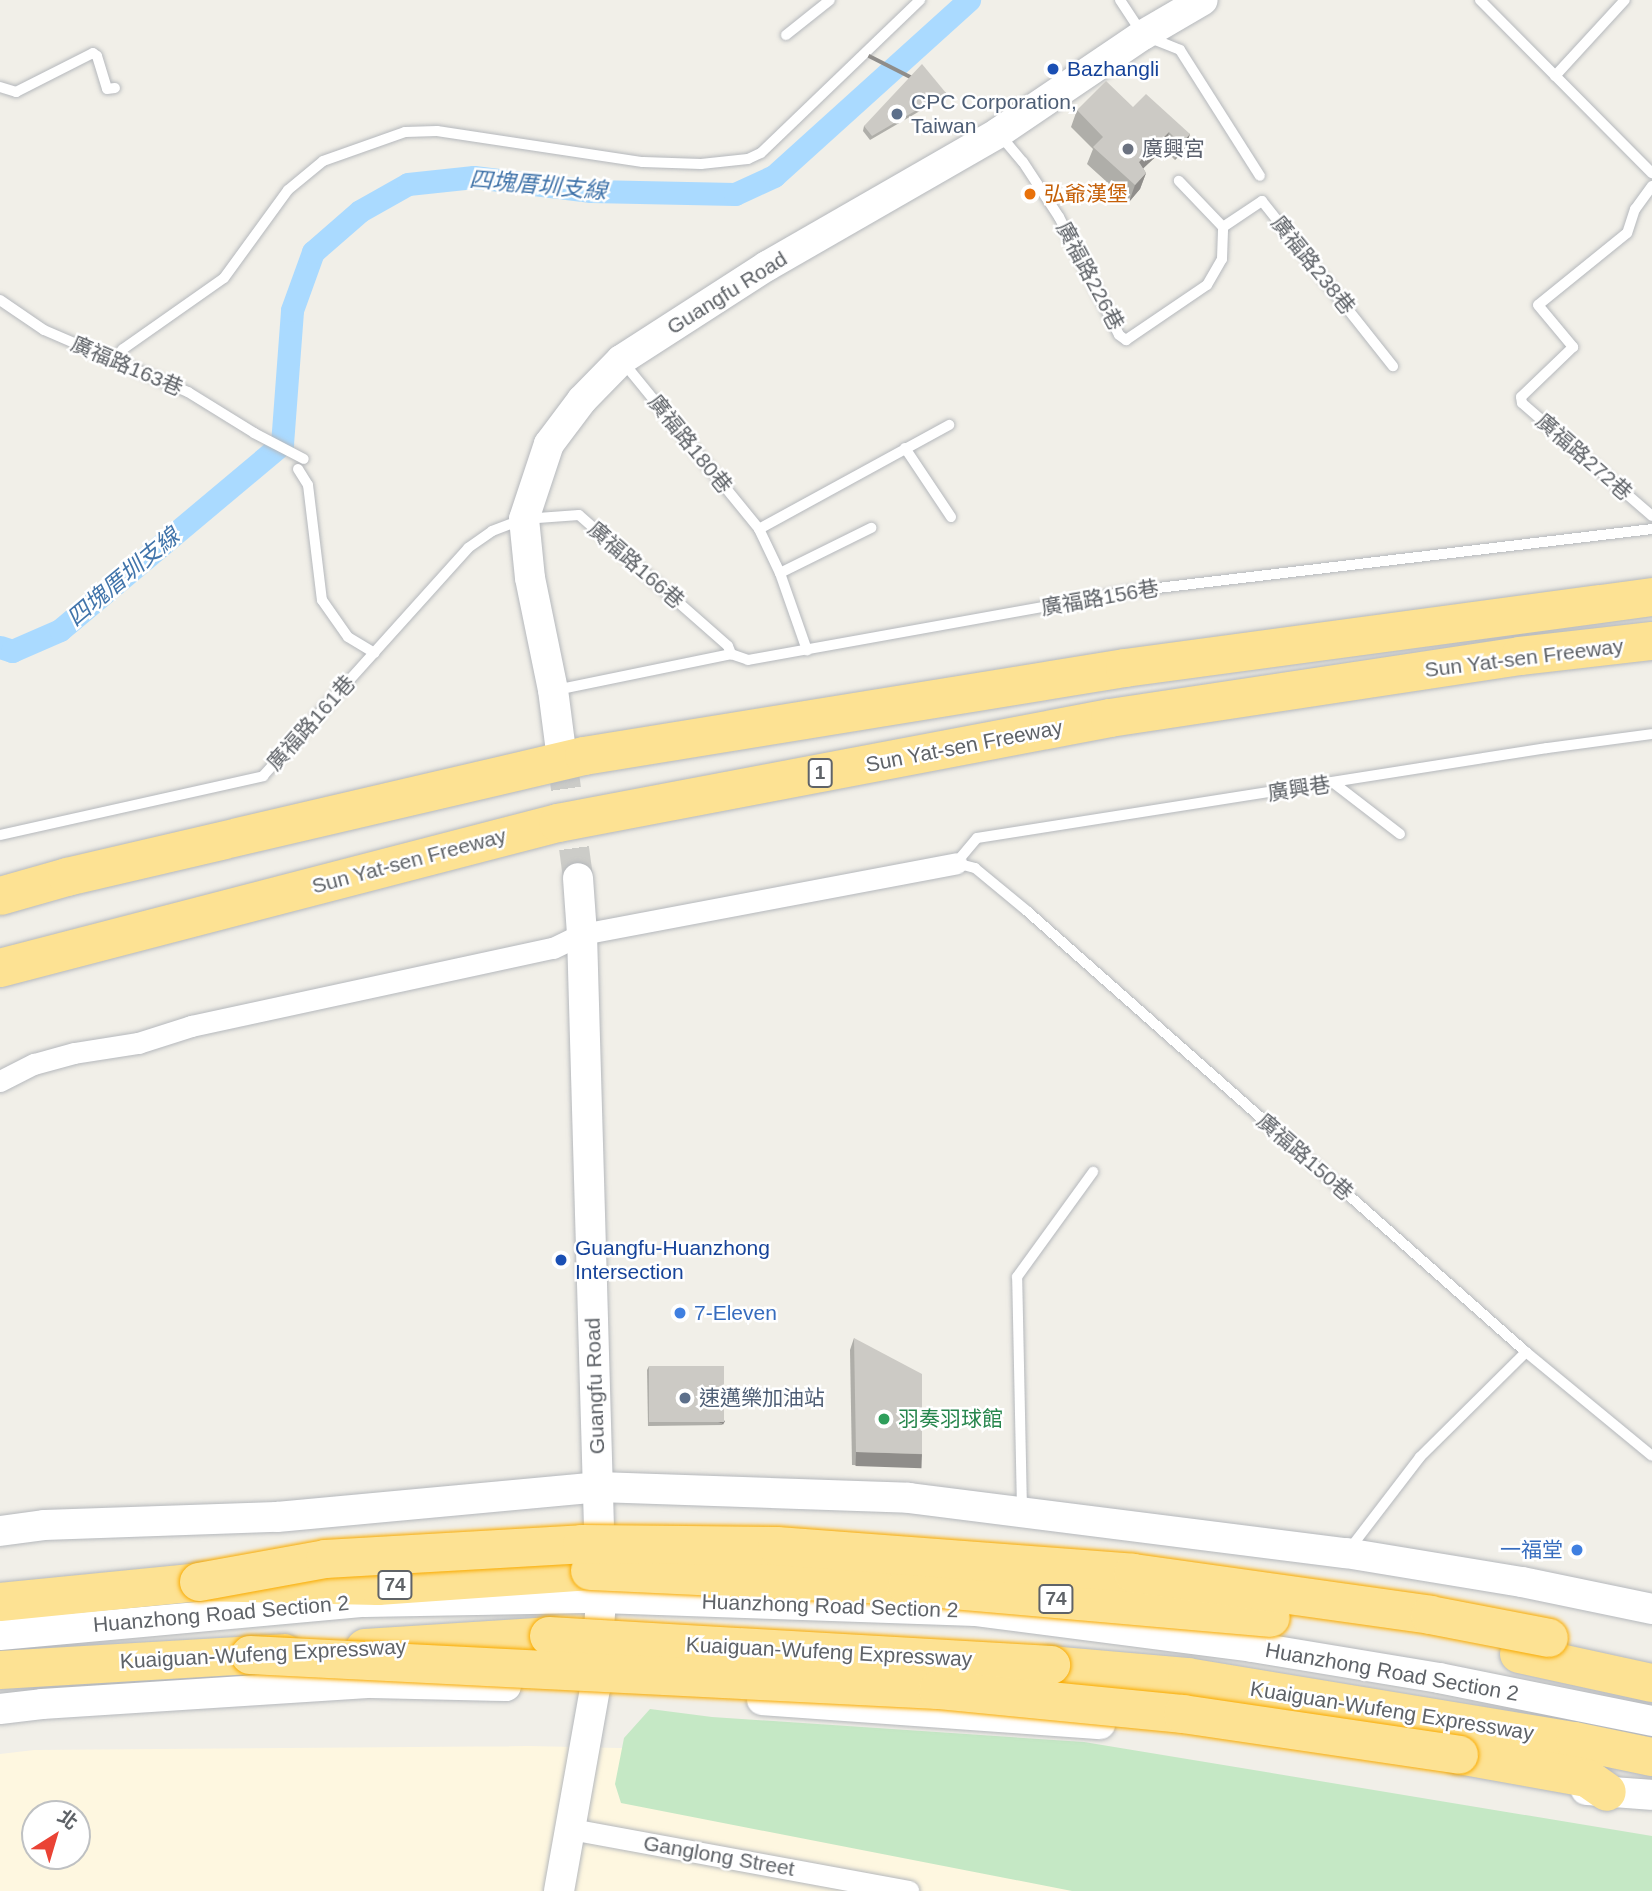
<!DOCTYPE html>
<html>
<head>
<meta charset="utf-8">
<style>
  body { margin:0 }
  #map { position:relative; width:1652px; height:1891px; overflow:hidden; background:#f1efe8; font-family:Helvetica,"Noto Sans TC",sans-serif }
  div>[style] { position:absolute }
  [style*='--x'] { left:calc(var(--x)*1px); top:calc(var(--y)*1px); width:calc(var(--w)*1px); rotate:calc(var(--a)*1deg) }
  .commercial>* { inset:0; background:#fef7e0 }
  .green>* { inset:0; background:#c5e8c5 }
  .canal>* { height:23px; margin:-11.5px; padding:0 11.5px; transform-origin:11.5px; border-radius:11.5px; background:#aadaff }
  .secondary-tunnel>* { height:30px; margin-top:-15px; transform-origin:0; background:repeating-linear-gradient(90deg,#ccccc8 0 30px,transparent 0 45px) }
  .roads { filter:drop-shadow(0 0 2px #b5b8bc) drop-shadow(0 0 2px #b5b8bc) }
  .lane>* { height:10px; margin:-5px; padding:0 5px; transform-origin:5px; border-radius:5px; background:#fff }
  .street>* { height:21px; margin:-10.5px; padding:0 10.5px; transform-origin:10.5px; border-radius:10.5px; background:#fff }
  .secondary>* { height:30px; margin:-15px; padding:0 15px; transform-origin:15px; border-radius:15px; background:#fff }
  .highway>* { height:38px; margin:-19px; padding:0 19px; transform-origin:19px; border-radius:19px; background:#fde293 }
  .bridges { filter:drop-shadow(0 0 2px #f9ab00) drop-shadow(0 0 2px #f9ab00) }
  .highway-bridge>* { height:38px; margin:-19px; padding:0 19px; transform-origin:19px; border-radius:19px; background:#fde293 }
  .wall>* { inset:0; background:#afaea9 }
  .shaded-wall>* { inset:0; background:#8f8d8a; transform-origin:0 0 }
  .building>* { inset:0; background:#cccac5; transform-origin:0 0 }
  .dots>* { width:19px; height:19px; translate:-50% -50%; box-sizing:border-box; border:4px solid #fff; border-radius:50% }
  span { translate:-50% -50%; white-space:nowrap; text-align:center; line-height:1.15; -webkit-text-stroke:5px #fff; paint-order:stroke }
  .shield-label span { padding:2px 5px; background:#fff; border:2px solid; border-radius:5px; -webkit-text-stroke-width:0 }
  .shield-label { font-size:19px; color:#5f6368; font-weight:700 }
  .transit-label { font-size:21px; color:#164399 }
  .left { translate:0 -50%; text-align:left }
  .service-label { font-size:21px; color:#4e5e75 }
  .worship-label { font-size:21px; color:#5b616d }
  .food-label { font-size:21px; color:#c56008 }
  .street-label { font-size:21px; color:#5f6368 }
  .shop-label { font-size:21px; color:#366cbe }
  .right { translate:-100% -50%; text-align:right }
  .leisure-label { font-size:21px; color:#27864d }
  .water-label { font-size:23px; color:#4174aa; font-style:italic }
  .north { position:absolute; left:21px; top:1800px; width:70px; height:70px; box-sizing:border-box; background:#fff; border:2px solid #bfc1c3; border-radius:50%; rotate:37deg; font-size:19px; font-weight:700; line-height:28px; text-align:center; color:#5f6368 }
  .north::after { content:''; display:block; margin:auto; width:24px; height:32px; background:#ea4335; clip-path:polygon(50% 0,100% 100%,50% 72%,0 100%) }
</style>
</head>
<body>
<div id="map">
  <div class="commercial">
    <i style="clip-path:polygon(evenodd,529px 1746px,663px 1749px,1652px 1891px,0 1891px,0 1754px,34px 1750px,529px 1746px,35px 1814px,77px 1814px,77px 1856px,35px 1856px,35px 1814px)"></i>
  </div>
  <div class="green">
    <i style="clip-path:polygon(650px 1709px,712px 1717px,1084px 1742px,1652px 1836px,1652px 1891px,1072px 1891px,621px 1803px,615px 1784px,624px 1738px)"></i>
  </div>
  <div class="canal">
    <i style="--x:0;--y:647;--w:13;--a:18"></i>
    <i style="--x:12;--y:651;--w:52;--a:-23.6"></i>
    <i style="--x:60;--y:630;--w:290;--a:-40"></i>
    <i style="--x:282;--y:444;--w:134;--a:-85.7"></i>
    <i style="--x:292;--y:310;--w:62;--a:-70.1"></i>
    <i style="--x:313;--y:252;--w:62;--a:-41.1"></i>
    <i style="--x:360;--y:211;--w:55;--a:-29.4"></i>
    <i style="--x:408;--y:184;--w:66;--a:-6.1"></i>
    <i style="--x:474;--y:177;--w:118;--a:6.8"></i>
    <i style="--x:591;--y:191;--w:144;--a:1.2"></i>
    <i style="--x:735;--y:194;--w:43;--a:-24.8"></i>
    <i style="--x:774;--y:176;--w:263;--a:-42.1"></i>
  </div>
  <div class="secondary-tunnel">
    <i style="--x:562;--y:759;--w:120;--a:82.3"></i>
  </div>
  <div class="roads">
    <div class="lane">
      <i style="--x:1120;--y:0;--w:42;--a:56.7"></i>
      <i style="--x:1143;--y:35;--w:40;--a:22"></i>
      <i style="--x:1180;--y:50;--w:149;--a:57.6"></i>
      <i style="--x:1480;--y:0;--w:244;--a:45.2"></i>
      <i style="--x:786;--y:35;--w:56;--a:-38.5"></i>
      <i style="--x:1555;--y:76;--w:103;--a:-47.4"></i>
      <i style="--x:0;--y:87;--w:17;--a:17"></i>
      <i style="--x:16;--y:92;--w:86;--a:-26.9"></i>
      <i style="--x:93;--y:53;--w:5;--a:37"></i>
      <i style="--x:97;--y:56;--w:34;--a:73"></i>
      <i style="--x:107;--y:89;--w:8;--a:-7"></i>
      <i style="--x:1000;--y:135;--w:35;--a:50"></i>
      <i style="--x:1023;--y:162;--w:66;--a:56.8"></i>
      <i style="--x:1059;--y:217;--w:132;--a:63"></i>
      <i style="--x:1119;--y:335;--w:9;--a:36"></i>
      <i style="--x:1126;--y:340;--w:98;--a:-34.2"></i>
      <i style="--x:1207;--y:285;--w:30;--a:-60"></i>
      <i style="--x:1222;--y:259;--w:32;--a:-88"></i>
      <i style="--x:1223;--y:227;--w:64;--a:-133.7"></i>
      <i style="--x:1652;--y:186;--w:29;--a:126"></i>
      <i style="--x:1635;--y:209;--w:25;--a:108"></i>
      <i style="--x:1627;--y:233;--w:114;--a:141"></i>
      <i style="--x:1538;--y:305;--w:55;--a:50.2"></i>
      <i style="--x:1573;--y:347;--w:72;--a:136.1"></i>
      <i style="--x:1521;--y:397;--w:6;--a:81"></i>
      <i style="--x:1522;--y:403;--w:172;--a:41"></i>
      <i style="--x:1223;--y:227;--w:47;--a:-33.7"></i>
      <i style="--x:1262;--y:201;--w:211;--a:51.6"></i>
      <i style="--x:0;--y:300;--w:53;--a:34.3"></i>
      <i style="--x:44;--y:330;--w:157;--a:23.3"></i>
      <i style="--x:188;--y:392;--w:78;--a:31.8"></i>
      <i style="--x:254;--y:433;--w:56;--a:27.5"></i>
      <i style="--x:114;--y:360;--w:14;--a:-51"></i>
      <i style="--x:123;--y:349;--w:123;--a:-35.1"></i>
      <i style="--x:224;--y:278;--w:109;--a:-54"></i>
      <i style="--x:288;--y:190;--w:45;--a:-39.6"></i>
      <i style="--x:323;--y:161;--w:87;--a:-19.5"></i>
      <i style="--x:405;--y:132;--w:32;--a:-2"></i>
      <i style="--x:437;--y:131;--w:208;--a:8.6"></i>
      <i style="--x:643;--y:162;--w:58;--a:2"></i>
      <i style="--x:701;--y:164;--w:47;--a:-6.1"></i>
      <i style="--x:748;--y:159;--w:14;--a:-25"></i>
      <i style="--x:761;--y:153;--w:221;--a:-43.9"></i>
      <i style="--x:623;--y:362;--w:215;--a:50.8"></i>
      <i style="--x:759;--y:529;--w:49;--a:64.5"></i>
      <i style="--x:780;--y:573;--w:82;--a:70.7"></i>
      <i style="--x:905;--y:448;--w:83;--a:56.3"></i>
      <i style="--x:298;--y:469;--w:19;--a:58"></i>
      <i style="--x:308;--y:485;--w:116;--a:83.1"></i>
      <i style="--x:322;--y:600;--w:45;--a:54.9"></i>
      <i style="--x:348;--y:637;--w:31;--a:31"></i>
      <i style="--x:759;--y:529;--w:217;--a:-28.7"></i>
      <i style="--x:780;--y:573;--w:102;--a:-26.3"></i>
      <i style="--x:556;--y:690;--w:179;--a:-11.6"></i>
      <i style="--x:731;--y:654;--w:18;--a:19"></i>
      <i style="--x:748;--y:660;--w:391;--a:-10.2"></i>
      <i style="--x:1133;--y:591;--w:523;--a:-6.81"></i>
      <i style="--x:1652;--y:734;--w:106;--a:172.4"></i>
      <i style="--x:1547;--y:748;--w:577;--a:171.03"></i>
      <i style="--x:977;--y:838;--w:33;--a:130"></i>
      <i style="--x:956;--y:863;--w:20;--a:15"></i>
      <i style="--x:975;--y:868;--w:67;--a:39.6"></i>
      <i style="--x:1027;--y:911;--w:666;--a:41.47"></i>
      <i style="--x:1526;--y:1352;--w:163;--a:39.5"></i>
      <i style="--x:1335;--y:784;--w:82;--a:37.6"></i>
      <i style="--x:0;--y:835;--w:270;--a:-12.6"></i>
      <i style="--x:263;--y:776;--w:307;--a:-48"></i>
      <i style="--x:468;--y:548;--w:29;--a:-35"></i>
      <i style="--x:492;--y:531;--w:34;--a:-21"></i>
      <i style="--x:524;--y:519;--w:55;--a:-4.2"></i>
      <i style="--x:579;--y:515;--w:198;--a:41.3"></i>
      <i style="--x:728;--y:646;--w:9;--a:69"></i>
      <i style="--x:1022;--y:1509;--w:232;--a:-91.2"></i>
      <i style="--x:1017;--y:1277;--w:130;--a:-54.1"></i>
      <i style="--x:1348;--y:1551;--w:118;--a:-52.5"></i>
      <i style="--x:1420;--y:1457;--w:149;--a:-44.7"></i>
    </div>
    <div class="street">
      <i style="--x:0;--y:1081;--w:38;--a:-27"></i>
      <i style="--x:34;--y:1064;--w:41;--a:-15.4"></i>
      <i style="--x:74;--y:1053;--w:65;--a:-8.9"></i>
      <i style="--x:138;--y:1043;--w:56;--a:-17.8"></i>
      <i style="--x:191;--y:1026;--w:370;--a:-12.2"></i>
      <i style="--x:553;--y:948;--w:32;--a:-26"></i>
      <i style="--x:582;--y:934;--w:381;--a:-10.7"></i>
      <i style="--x:571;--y:1829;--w:343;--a:10.4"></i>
    </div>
    <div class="secondary">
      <i style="--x:562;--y:759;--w:70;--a:-97.4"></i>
      <i style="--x:553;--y:690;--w:114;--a:-101.6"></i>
      <i style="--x:530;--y:578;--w:59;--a:-95.8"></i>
      <i style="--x:524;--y:519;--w:79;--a:-71.6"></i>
      <i style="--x:549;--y:444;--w:55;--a:-53.1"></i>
      <i style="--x:582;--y:400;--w:56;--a:-45.7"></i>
      <i style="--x:621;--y:360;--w:174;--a:-32.8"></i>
      <i style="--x:767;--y:266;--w:267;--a:-29.9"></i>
      <i style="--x:998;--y:133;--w:175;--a:-34.1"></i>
      <i style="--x:1143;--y:35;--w:69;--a:-30.3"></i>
      <i style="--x:0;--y:1531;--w:44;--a:-7.8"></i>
      <i style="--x:44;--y:1525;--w:233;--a:-2"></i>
      <i style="--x:277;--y:1517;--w:322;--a:-5.3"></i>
      <i style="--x:598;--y:1487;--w:311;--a:2"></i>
      <i style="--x:909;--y:1498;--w:440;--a:7.2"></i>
      <i style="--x:1346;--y:1553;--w:178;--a:9.4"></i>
      <i style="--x:1522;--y:1582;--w:133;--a:11.7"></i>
      <i style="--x:0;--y:1635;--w:365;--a:-5.2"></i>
      <i style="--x:364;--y:1602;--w:237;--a:-1"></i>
      <i style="--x:601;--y:1598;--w:375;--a:2"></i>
      <i style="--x:976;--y:1611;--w:278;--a:7.4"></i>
      <i style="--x:1252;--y:1647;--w:190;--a:9.4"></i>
      <i style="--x:1439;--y:1678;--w:217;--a:11.4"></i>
      <i style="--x:762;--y:1700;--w:339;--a:4.1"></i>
      <i style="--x:0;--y:1709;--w:42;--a:-6.8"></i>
      <i style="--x:42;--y:1704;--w:330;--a:-3.7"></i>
      <i style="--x:371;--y:1683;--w:135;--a:1.3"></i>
      <i style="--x:1586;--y:1790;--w:66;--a:4.3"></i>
      <i style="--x:559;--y:1891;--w:205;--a:-79.9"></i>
      <i style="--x:595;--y:1689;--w:91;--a:-86.2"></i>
      <i style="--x:601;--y:1598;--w:664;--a:-91.64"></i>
      <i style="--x:582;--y:934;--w:56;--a:-94.1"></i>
    </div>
    <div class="highway">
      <i style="--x:0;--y:896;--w:70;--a:-15.8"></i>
      <i style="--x:67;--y:877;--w:531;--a:-13.17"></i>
      <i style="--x:584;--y:756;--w:548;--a:-9.24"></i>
      <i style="--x:1125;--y:668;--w:532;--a:-7.67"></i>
      <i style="--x:0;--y:968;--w:577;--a:-14.57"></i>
      <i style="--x:558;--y:823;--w:562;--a:-10.77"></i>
      <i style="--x:1110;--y:718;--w:415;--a:-8.6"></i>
      <i style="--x:1520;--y:656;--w:133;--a:-6.5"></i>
      <i style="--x:0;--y:1602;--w:200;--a:-5.7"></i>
      <i style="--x:199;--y:1582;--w:179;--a:1.3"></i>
      <i style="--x:378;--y:1586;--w:213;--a:-4"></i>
      <i style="--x:365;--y:1648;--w:184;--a:-3.7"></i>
      <i style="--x:1519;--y:1654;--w:136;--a:12.3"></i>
      <i style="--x:1051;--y:1665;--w:137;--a:5"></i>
      <i style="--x:1187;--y:1677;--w:393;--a:9.4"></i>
      <i style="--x:1575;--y:1741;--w:79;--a:11.7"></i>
      <i style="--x:0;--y:1670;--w:285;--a:-3.4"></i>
      <i style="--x:1459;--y:1755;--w:130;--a:10.2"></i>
      <i style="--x:1587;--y:1778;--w:24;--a:35"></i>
    </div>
  </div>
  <div class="bridges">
    <div class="highway-bridge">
      <i style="--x:590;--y:1571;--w:317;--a:2.7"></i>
      <i style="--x:907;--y:1586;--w:365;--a:5"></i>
      <i style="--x:199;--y:1582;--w:128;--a:-10.3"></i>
      <i style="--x:325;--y:1559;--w:257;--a:-3.3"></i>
      <i style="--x:582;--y:1544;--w:195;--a:0.6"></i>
      <i style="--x:777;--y:1546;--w:357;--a:4.3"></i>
      <i style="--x:1133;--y:1573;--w:300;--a:8"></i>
      <i style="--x:1430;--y:1615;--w:121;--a:10.9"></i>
      <i style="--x:549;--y:1636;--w:503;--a:3.31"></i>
      <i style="--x:250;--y:1655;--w:689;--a:2.91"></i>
      <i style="--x:938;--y:1690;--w:246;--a:5.6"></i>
      <i style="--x:1183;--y:1714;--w:279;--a:8.4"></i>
    </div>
  </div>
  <div class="wall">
    <i style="clip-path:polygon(944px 97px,870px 140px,863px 131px,864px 126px)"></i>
    <i style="clip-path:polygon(1133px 107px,1190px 134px,1184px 150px,1175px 160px,1164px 149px,1143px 168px,1146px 173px,1140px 189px,1129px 202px,1087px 164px,1093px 149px,1071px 127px,1077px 110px)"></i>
    <i style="clip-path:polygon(854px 1338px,922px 1454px,918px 1467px,852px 1465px,850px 1350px)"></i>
    <i style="clip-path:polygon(649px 1366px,723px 1425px,648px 1426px,647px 1370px)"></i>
  </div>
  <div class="shaded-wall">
    <i style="left:946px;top:93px;width:4px;height:86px;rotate:117deg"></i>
    <i style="clip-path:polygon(1169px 132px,1164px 149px,1133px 178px,1139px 162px)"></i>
    <i style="clip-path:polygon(1190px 134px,1184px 150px,1175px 160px,1181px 144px)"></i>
    <i style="clip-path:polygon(1146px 173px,1140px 189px,1129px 202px,1135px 185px)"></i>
    <i style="left:725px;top:1421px;width:4px;height:76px;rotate:117deg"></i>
    <i style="left:856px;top:1452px;width:66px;height:14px;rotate:2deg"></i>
  </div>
  <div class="building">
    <i style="clip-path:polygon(922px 64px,946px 93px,872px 136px,864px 126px)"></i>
    <i style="clip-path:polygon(1106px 81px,1133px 107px,1146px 94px,1190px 134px,1181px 144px,1169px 132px,1139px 162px,1146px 173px,1135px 185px,1093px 147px,1103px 137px,1077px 110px)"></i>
    <i style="clip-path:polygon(854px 1338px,922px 1374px,922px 1454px,856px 1452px)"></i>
    <i style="left:649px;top:1366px;width:75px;height:56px"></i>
  </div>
  <div class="dots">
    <i style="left:1053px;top:69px;background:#1a4fb4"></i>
    <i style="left:897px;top:114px;background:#5c6f8a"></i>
    <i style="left:1128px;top:149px;background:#6b7280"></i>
    <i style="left:1030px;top:194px;background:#e8710a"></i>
    <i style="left:561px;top:1260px;background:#1a4fb4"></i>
    <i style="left:680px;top:1313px;background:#3f7fe0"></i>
    <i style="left:685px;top:1398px;background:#5c6f8a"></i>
    <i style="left:884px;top:1419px;background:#2e9e5b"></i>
    <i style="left:1577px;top:1550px;background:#3f7fe0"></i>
  </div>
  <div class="shield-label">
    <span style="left:820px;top:773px">1</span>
    <span style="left:395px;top:1585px">74</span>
    <span style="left:1056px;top:1599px">74</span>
  </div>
  <div class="transit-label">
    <span class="left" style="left:1067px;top:69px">Bazhangli</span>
    <span class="left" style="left:575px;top:1260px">Guangfu-Huanzhong<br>Intersection</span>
  </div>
  <div class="service-label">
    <span class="left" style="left:911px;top:114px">CPC Corporation,<br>Taiwan</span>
    <span class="left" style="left:699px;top:1398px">速邁樂加油站</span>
  </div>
  <div class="worship-label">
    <span class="left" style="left:1142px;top:149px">廣興宮</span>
  </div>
  <div class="food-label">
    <span class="left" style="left:1044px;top:194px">弘爺漢堡</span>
  </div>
  <div class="street-label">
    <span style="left:1313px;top:265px;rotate:51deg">廣福路238巷</span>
    <span style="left:1090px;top:276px;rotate:62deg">廣福路226巷</span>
    <span style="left:727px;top:293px;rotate:-32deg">Guangfu Road</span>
    <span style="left:127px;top:366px;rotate:23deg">廣福路163巷</span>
    <span style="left:690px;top:444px;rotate:51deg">廣福路180巷</span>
    <span style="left:1584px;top:457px;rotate:41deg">廣福路272巷</span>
    <span style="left:636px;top:565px;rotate:41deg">廣福路166巷</span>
    <span style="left:1100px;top:598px;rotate:-10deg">廣福路156巷</span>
    <span style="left:1524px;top:658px;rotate:-7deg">Sun Yat-sen Freeway</span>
    <span style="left:311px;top:723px;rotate:-48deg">廣福路161巷</span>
    <span style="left:964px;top:746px;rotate:-11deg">Sun Yat-sen Freeway</span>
    <span style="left:1299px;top:789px;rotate:-9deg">廣興巷</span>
    <span style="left:409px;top:861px;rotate:-15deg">Sun Yat-sen Freeway</span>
    <span style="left:1305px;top:1157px;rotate:41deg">廣福路150巷</span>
    <span style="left:595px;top:1386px;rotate:-92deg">Guangfu Road</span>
    <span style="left:830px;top:1606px;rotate:2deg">Huanzhong Road Section 2</span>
    <span style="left:221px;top:1614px;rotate:-5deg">Huanzhong Road Section 2</span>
    <span style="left:829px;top:1652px;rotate:3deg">Kuaiguan-Wufeng Expressway</span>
    <span style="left:263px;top:1654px;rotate:-3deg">Kuaiguan-Wufeng Expressway</span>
    <span style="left:1392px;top:1672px;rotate:10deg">Huanzhong Road Section 2</span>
    <span style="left:1392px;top:1711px;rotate:9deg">Kuaiguan-Wufeng Expressway</span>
    <span style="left:719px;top:1856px;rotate:10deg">Ganglong Street</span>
  </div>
  <div class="shop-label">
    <span class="left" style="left:694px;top:1313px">7-Eleven</span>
    <span class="right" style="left:1563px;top:1550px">一福堂</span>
  </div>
  <div class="leisure-label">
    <span class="left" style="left:898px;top:1419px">羽奏羽球館</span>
  </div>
  <div class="water-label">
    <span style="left:538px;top:185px;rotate:5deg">四塊厝圳支線</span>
    <span style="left:123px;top:577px;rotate:-40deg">四塊厝圳支線</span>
  </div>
  <div class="north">北</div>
</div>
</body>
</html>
